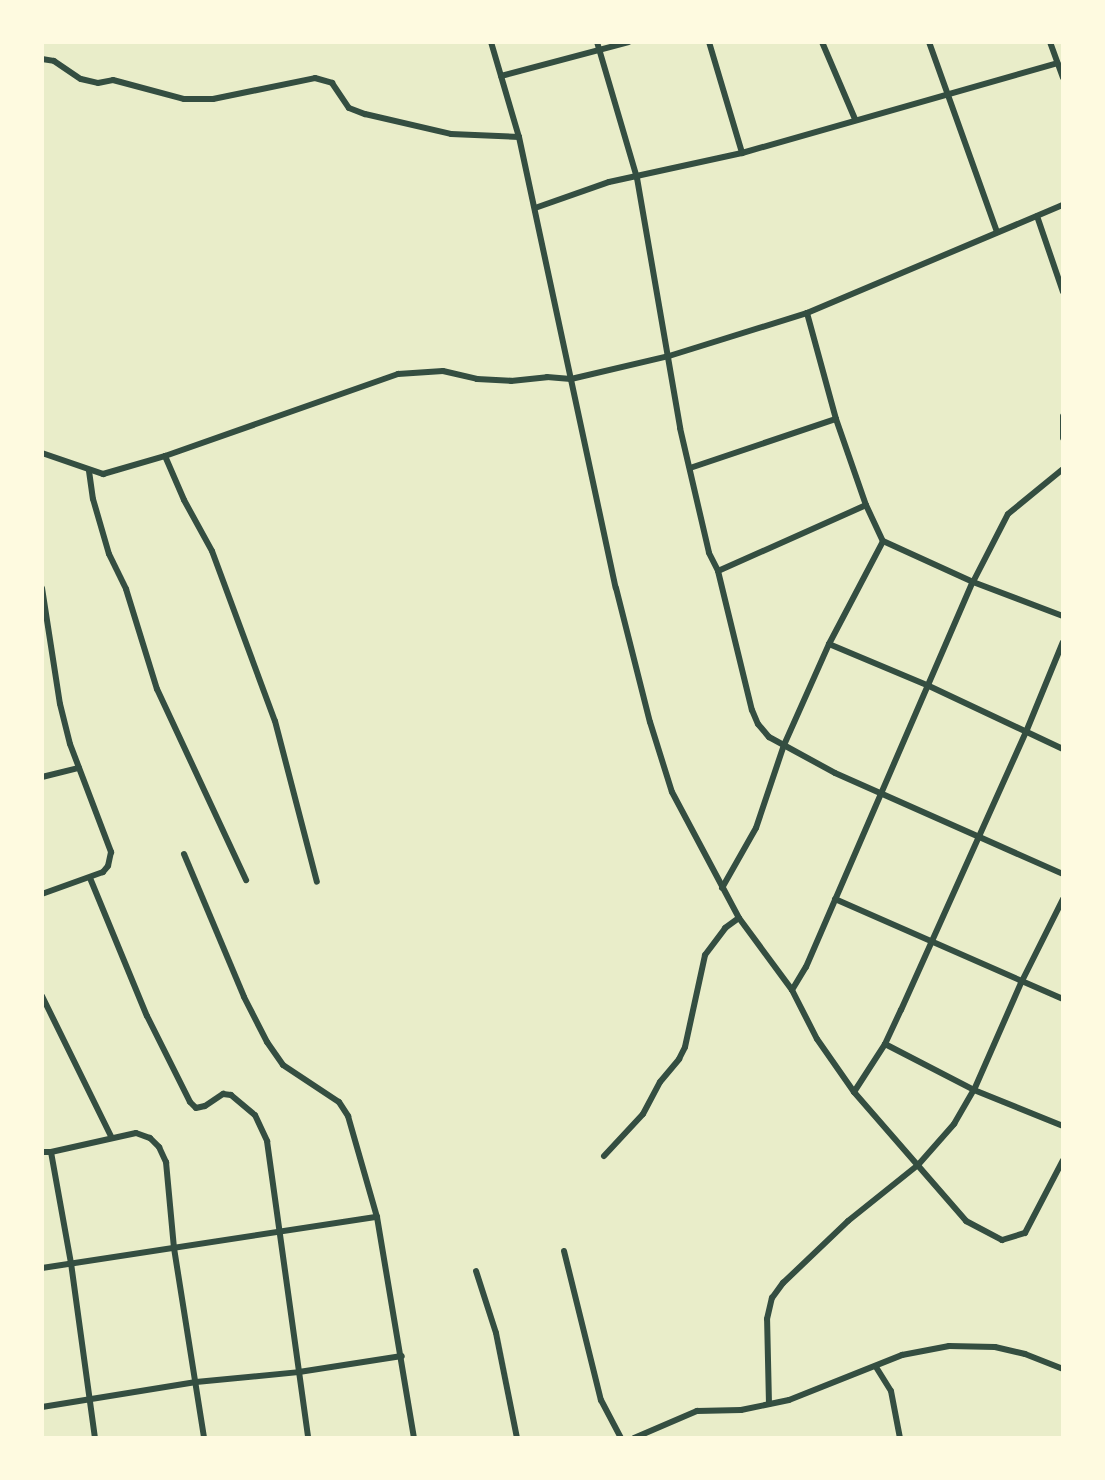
<!DOCTYPE html>
<html>
<head>
<meta charset="utf-8">
<style>
  body { margin:0 }
  #map { position:relative; width:1105px; height:1480px; overflow:hidden; background:#e9edc9; font-family:Signika,sans-serif }
  div>[style] { position:absolute }
  [style*='--x'] { left:calc(var(--x)*1px); top:calc(var(--y)*1px); width:calc(var(--w)*1px); rotate:calc(var(--a)*1deg) }
  .minor>* { height:6px; margin:-3px; padding:0 3px; transform-origin:3px; border-radius:3px; background:#344e41 }
  span { translate:-50% -50%; white-space:nowrap; text-align:center; line-height:1.15; -webkit-text-stroke:6px #fefae0; paint-order:stroke }
  .frame { position:absolute; inset:0; border:44px solid #fefae0; pointer-events:none }
</style>
</head>
<body>
<div id="map">
  <div class="minor">
    <i style="--x:491;--y:42;--w:99;--a:73.6"></i>
    <i style="--x:519;--y:137;--w:461;--a:77.9"></i>
    <i style="--x:616;--y:588;--w:138;--a:75.8"></i>
    <i style="--x:650;--y:722;--w:73;--a:72.6"></i>
    <i style="--x:672;--y:792;--w:143;--a:62"></i>
    <i style="--x:739;--y:918;--w:89;--a:53.6"></i>
    <i style="--x:792;--y:990;--w:55;--a:63"></i>
    <i style="--x:817;--y:1039;--w:65;--a:55.1"></i>
    <i style="--x:854;--y:1092;--w:171;--a:49"></i>
    <i style="--x:966;--y:1221;--w:41;--a:27.8"></i>
    <i style="--x:1002;--y:1240;--w:24;--a:-17"></i>
    <i style="--x:1025;--y:1233;--w:82;--a:-62.5"></i>
    <i style="--x:597;--y:42;--w:142;--a:73.6"></i>
    <i style="--x:637;--y:178;--w:254;--a:80.2"></i>
    <i style="--x:680;--y:428;--w:128;--a:76.9"></i>
    <i style="--x:709;--y:553;--w:20;--a:63"></i>
    <i style="--x:718;--y:571;--w:143;--a:76.3"></i>
    <i style="--x:752;--y:710;--w:15;--a:67"></i>
    <i style="--x:758;--y:724;--w:17;--a:50"></i>
    <i style="--x:769;--y:737;--w:75;--a:28.6"></i>
    <i style="--x:835;--y:773;--w:249;--a:23.9"></i>
    <i style="--x:709;--y:42;--w:116;--a:73.4"></i>
    <i style="--x:822;--y:42;--w:84;--a:66.8"></i>
    <i style="--x:929;--y:42;--w:202;--a:70.3"></i>
    <i style="--x:1050;--y:42;--w:38;--a:70"></i>
    <i style="--x:42;--y:59;--w:12;--a:9"></i>
    <i style="--x:54;--y:61;--w:32;--a:34"></i>
    <i style="--x:81;--y:79;--w:17;--a:13"></i>
    <i style="--x:98;--y:83;--w:15;--a:-11"></i>
    <i style="--x:113;--y:80;--w:73;--a:15"></i>
    <i style="--x:184;--y:99;--w:29;--a:0"></i>
    <i style="--x:213;--y:99;--w:104;--a:-11.6"></i>
    <i style="--x:315;--y:78;--w:18;--a:16"></i>
    <i style="--x:332;--y:83;--w:30;--a:56"></i>
    <i style="--x:349;--y:108;--w:17;--a:21"></i>
    <i style="--x:365;--y:114;--w:88;--a:13.1"></i>
    <i style="--x:451;--y:134;--w:68;--a:2.5"></i>
    <i style="--x:501;--y:76;--w:132;--a:-14.9"></i>
    <i style="--x:535;--y:208;--w:78;--a:-19.4"></i>
    <i style="--x:609;--y:182;--w:136;--a:-12.3"></i>
    <i style="--x:742;--y:153;--w:328;--a:-15.9"></i>
    <i style="--x:1037;--y:216;--w:80;--a:71.1"></i>
    <i style="--x:807;--y:313;--w:110;--a:74.7"></i>
    <i style="--x:836;--y:419;--w:91;--a:70.8"></i>
    <i style="--x:866;--y:505;--w:40;--a:65"></i>
    <i style="--x:883;--y:541;--w:99;--a:24.5"></i>
    <i style="--x:973;--y:582;--w:96;--a:20.7"></i>
    <i style="--x:1063;--y:416;--w:22;--a:90"></i>
    <i style="--x:42;--y:453;--w:65;--a:19"></i>
    <i style="--x:103;--y:474;--w:65;--a:-16.2"></i>
    <i style="--x:165;--y:456;--w:247;--a:-19.4"></i>
    <i style="--x:398;--y:374;--w:45;--a:-3.8"></i>
    <i style="--x:443;--y:371;--w:35;--a:13"></i>
    <i style="--x:477;--y:379;--w:34;--a:3"></i>
    <i style="--x:511;--y:381;--w:36;--a:-6"></i>
    <i style="--x:547;--y:377;--w:24;--a:5"></i>
    <i style="--x:571;--y:379;--w:101;--a:-13.2"></i>
    <i style="--x:669;--y:356;--w:145;--a:-17.3"></i>
    <i style="--x:807;--y:313;--w:278;--a:-22.9"></i>
    <i style="--x:165;--y:456;--w:48;--a:66.6"></i>
    <i style="--x:184;--y:500;--w:58;--a:61.2"></i>
    <i style="--x:212;--y:551;--w:181;--a:69.7"></i>
    <i style="--x:275;--y:721;--w:166;--a:75.4"></i>
    <i style="--x:690;--y:468;--w:154;--a:-18.6"></i>
    <i style="--x:89;--y:471;--w:28;--a:82"></i>
    <i style="--x:93;--y:499;--w:57;--a:73.8"></i>
    <i style="--x:109;--y:554;--w:39;--a:64"></i>
    <i style="--x:126;--y:589;--w:105;--a:72.8"></i>
    <i style="--x:157;--y:689;--w:211;--a:65"></i>
    <i style="--x:718;--y:571;--w:162;--a:-24"></i>
    <i style="--x:42;--y:588;--w:117;--a:81.2"></i>
    <i style="--x:60;--y:704;--w:41;--a:76"></i>
    <i style="--x:70;--y:744;--w:116;--a:69.2"></i>
    <i style="--x:111;--y:852;--w:14;--a:102"></i>
    <i style="--x:108;--y:866;--w:8;--a:130"></i>
    <i style="--x:103;--y:872;--w:65;--a:160.2"></i>
    <i style="--x:829;--y:644;--w:108;--a:22.8"></i>
    <i style="--x:929;--y:686;--w:148;--a:25.2"></i>
    <i style="--x:42;--y:777;--w:38;--a:-14"></i>
    <i style="--x:184;--y:854;--w:155;--a:67.2"></i>
    <i style="--x:244;--y:997;--w:51;--a:62.9"></i>
    <i style="--x:267;--y:1042;--w:28;--a:55"></i>
    <i style="--x:283;--y:1065;--w:67;--a:33.5"></i>
    <i style="--x:339;--y:1102;--w:17;--a:57"></i>
    <i style="--x:348;--y:1116;--w:105;--a:74"></i>
    <i style="--x:377;--y:1217;--w:224;--a:80.5"></i>
    <i style="--x:90;--y:878;--w:149;--a:67.6"></i>
    <i style="--x:147;--y:1016;--w:96;--a:63.4"></i>
    <i style="--x:190;--y:1102;--w:8;--a:45"></i>
    <i style="--x:196;--y:1108;--w:9;--a:-13"></i>
    <i style="--x:205;--y:1106;--w:22;--a:-34"></i>
    <i style="--x:223;--y:1094;--w:8;--a:7"></i>
    <i style="--x:231;--y:1095;--w:31;--a:40"></i>
    <i style="--x:255;--y:1115;--w:29;--a:65"></i>
    <i style="--x:267;--y:1141;--w:300;--a:82.1"></i>
    <i style="--x:722;--y:888;--w:69;--a:-60.5"></i>
    <i style="--x:756;--y:828;--w:88;--a:-71.4"></i>
    <i style="--x:784;--y:745;--w:111;--a:-66"></i>
    <i style="--x:829;--y:644;--w:116;--a:-62.3"></i>
    <i style="--x:835;--y:899;--w:249;--a:23.7"></i>
    <i style="--x:792;--y:990;--w:27;--a:-59"></i>
    <i style="--x:806;--y:967;--w:420;--a:-66.6"></i>
    <i style="--x:973;--y:582;--w:76;--a:-62.8"></i>
    <i style="--x:1008;--y:514;--w:71;--a:-39.3"></i>
    <i style="--x:42;--y:996;--w:156;--a:63.8"></i>
    <i style="--x:885;--y:1044;--w:100;--a:27.3"></i>
    <i style="--x:974;--y:1090;--w:96;--a:22"></i>
    <i style="--x:854;--y:1092;--w:57;--a:-57.1"></i>
    <i style="--x:885;--y:1044;--w:38;--a:-65"></i>
    <i style="--x:901;--y:1010;--w:305;--a:-65.8"></i>
    <i style="--x:1026;--y:732;--w:97;--a:-67.7"></i>
    <i style="--x:42;--y:1152;--w:9;--a:0"></i>
    <i style="--x:51;--y:1152;--w:113;--a:79.8"></i>
    <i style="--x:71;--y:1263;--w:177;--a:82.2"></i>
    <i style="--x:51;--y:1152;--w:87;--a:-12.6"></i>
    <i style="--x:136;--y:1133;--w:15;--a:20"></i>
    <i style="--x:150;--y:1138;--w:13;--a:45"></i>
    <i style="--x:159;--y:1147;--w:17;--a:65"></i>
    <i style="--x:166;--y:1162;--w:86;--a:84.7"></i>
    <i style="--x:174;--y:1248;--w:192;--a:81"></i>
    <i style="--x:604;--y:1156;--w:57;--a:-47.1"></i>
    <i style="--x:643;--y:1114;--w:36;--a:-62"></i>
    <i style="--x:660;--y:1082;--w:30;--a:-50"></i>
    <i style="--x:679;--y:1059;--w:13;--a:-63"></i>
    <i style="--x:685;--y:1047;--w:94;--a:-77.7"></i>
    <i style="--x:705;--y:955;--w:34;--a:-53"></i>
    <i style="--x:725;--y:928;--w:17;--a:-36"></i>
    <i style="--x:564;--y:1251;--w:154;--a:76.1"></i>
    <i style="--x:601;--y:1400;--w:43;--a:62.2"></i>
    <i style="--x:42;--y:1268;--w:339;--a:-8.7"></i>
    <i style="--x:476;--y:1271;--w:65;--a:72.1"></i>
    <i style="--x:496;--y:1333;--w:107;--a:78.7"></i>
    <i style="--x:876;--y:1367;--w:28;--a:58"></i>
    <i style="--x:891;--y:1391;--w:48;--a:79.2"></i>
    <i style="--x:769;--y:1404;--w:85;--a:-91.3"></i>
    <i style="--x:767;--y:1319;--w:22;--a:-77"></i>
    <i style="--x:772;--y:1298;--w:19;--a:-54"></i>
    <i style="--x:783;--y:1283;--w:90;--a:-43.6"></i>
    <i style="--x:848;--y:1221;--w:90;--a:-38.7"></i>
    <i style="--x:918;--y:1165;--w:55;--a:-48.7"></i>
    <i style="--x:954;--y:1124;--w:39;--a:-60"></i>
    <i style="--x:974;--y:1090;--w:117;--a:-66.3"></i>
    <i style="--x:1021;--y:983;--w:94;--a:-63.4"></i>
    <i style="--x:42;--y:1407;--w:156;--a:-9.2"></i>
    <i style="--x:196;--y:1382;--w:103;--a:-5.5"></i>
    <i style="--x:299;--y:1372;--w:104;--a:-8.8"></i>
    <i style="--x:634;--y:1438;--w:69;--a:-23.2"></i>
    <i style="--x:697;--y:1411;--w:44;--a:-1.3"></i>
    <i style="--x:741;--y:1410;--w:49;--a:-11.8"></i>
    <i style="--x:789;--y:1400;--w:122;--a:-21.7"></i>
    <i style="--x:902;--y:1355;--w:48;--a:-10.8"></i>
    <i style="--x:949;--y:1346;--w:46;--a:1.2"></i>
    <i style="--x:995;--y:1347;--w:31;--a:13"></i>
    <i style="--x:1025;--y:1354;--w:41;--a:21.5"></i>
  </div>
  <div class="frame"></div>
</div>
</body>
</html>
